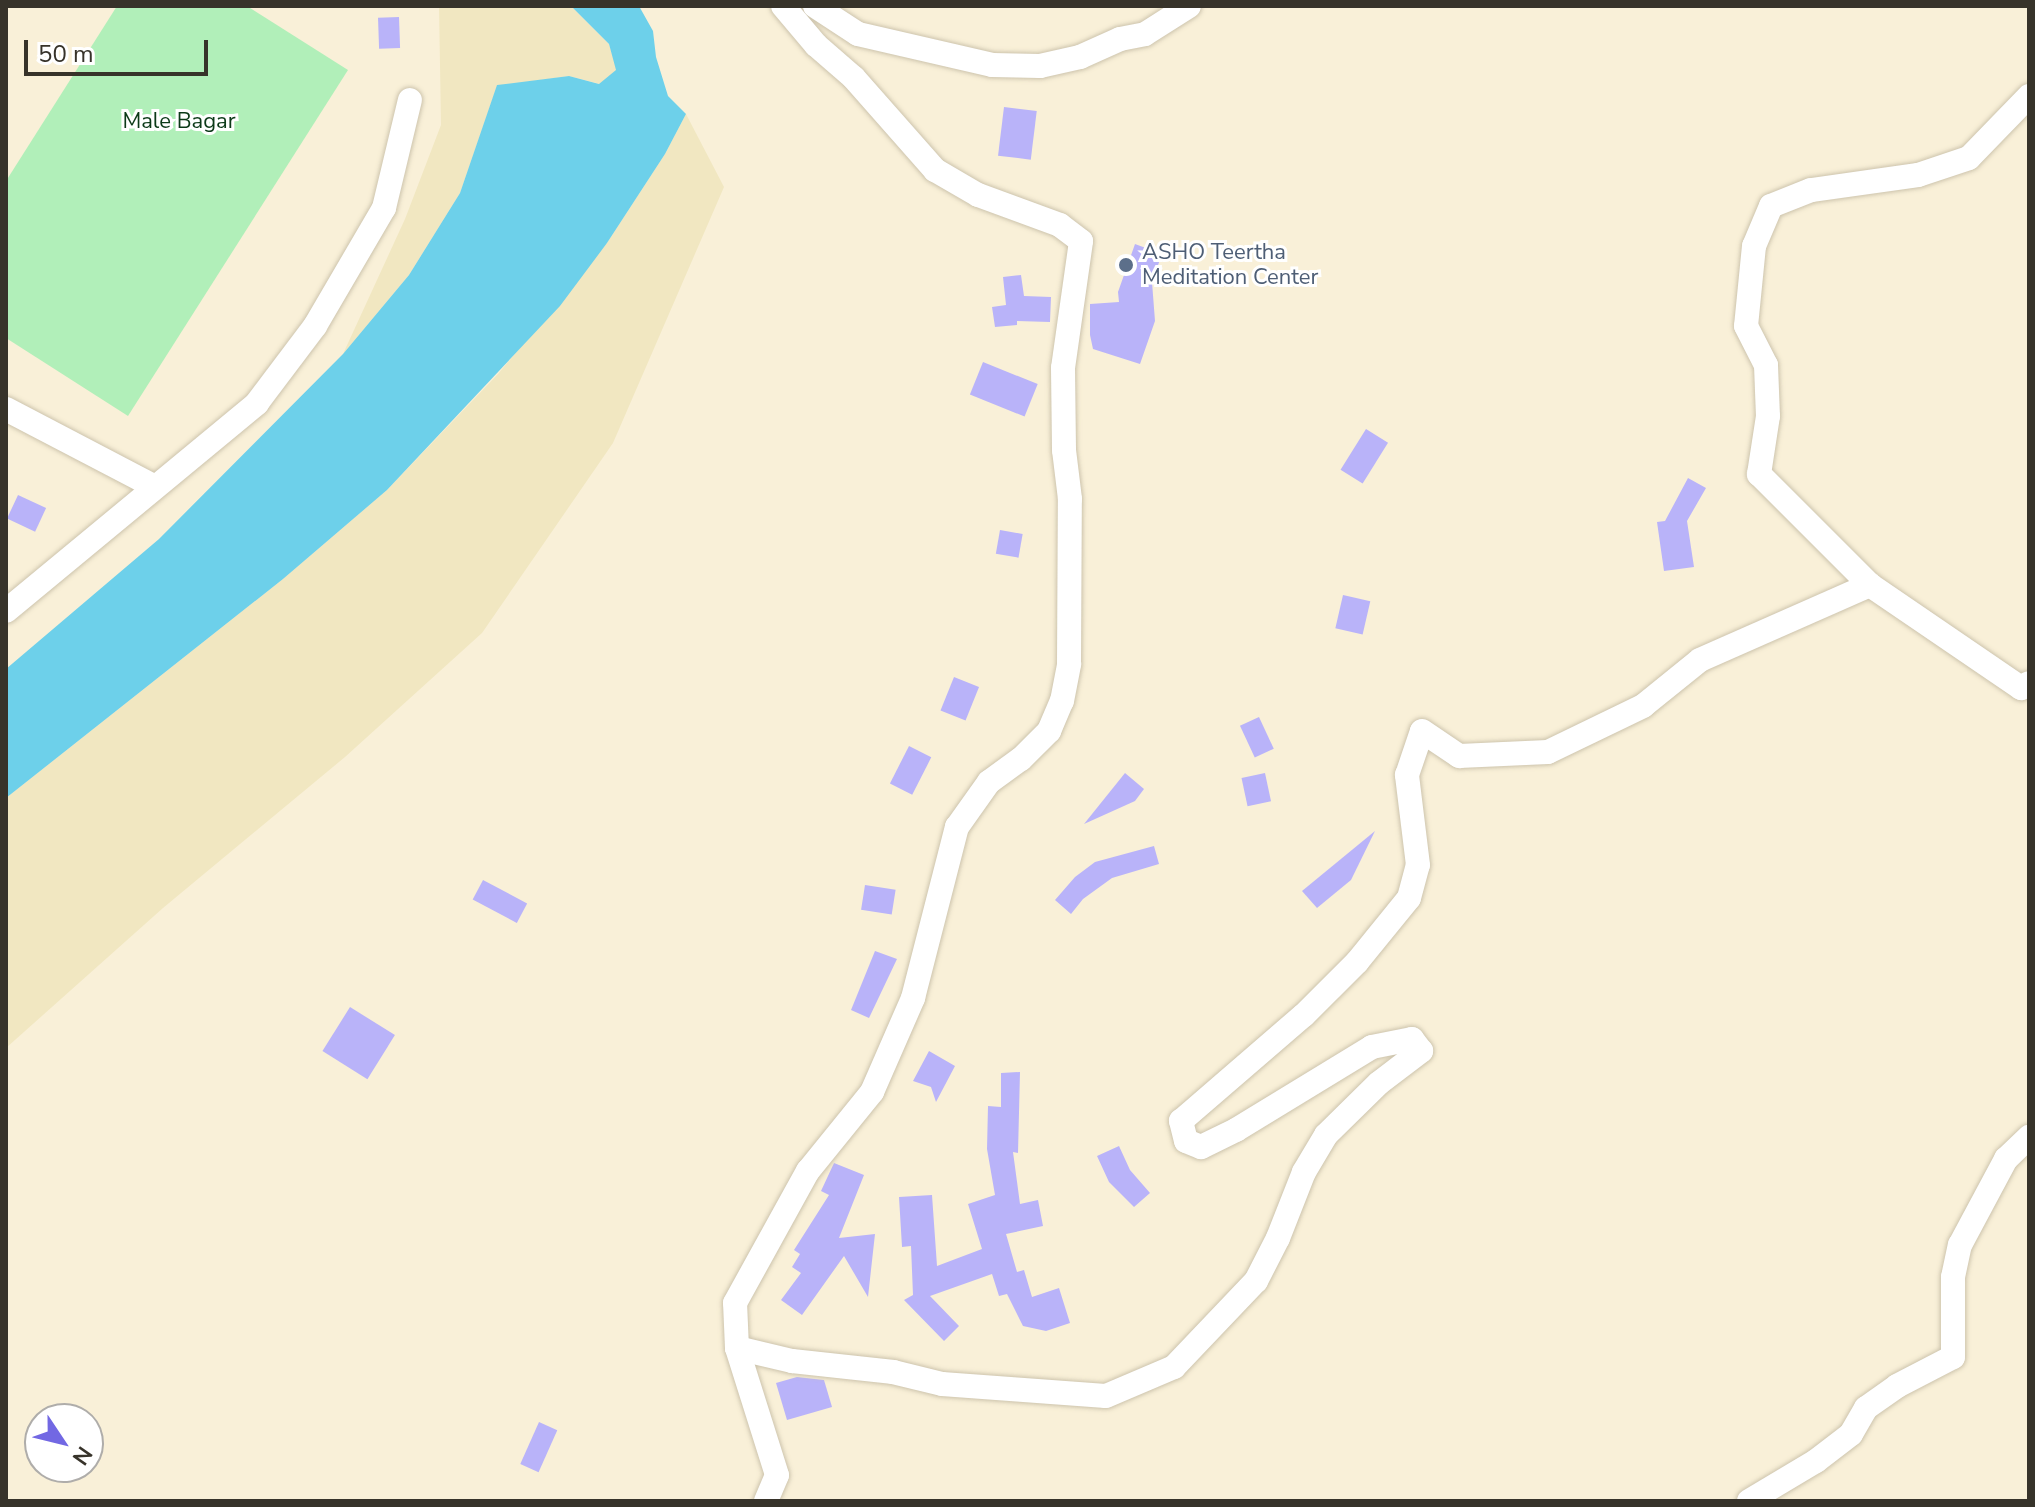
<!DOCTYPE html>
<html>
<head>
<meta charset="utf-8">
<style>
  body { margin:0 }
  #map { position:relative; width:2035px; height:1507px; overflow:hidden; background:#f9f0d8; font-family:"Nunito Sans",sans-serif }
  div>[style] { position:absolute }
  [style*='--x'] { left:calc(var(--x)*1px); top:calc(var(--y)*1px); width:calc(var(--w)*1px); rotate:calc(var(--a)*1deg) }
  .green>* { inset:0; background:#b1efb9 }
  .sand>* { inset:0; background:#f1e7c1 }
  .water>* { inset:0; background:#6dd0ea }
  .building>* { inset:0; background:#b9b3f9; transform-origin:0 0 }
  .roads { filter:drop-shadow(0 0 2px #cdc4ad) drop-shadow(0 0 2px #cdc4ad) }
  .street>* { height:24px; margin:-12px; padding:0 12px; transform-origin:12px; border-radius:12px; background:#fff }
  .dots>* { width:22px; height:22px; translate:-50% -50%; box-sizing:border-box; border:4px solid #fff; border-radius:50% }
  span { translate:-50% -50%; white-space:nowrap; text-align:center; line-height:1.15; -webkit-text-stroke:6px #fff; paint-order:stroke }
  .park-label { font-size:22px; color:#0c3a18 }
  .service-label { font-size:22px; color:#4e5e75 }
  .left { translate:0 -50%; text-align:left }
  .frame { position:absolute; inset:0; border:8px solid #37332a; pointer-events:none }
  .north { position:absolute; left:24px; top:1403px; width:80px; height:80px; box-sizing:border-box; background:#fff; border:2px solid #afadaa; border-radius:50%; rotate:125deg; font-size:22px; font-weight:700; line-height:32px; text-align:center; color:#37332a }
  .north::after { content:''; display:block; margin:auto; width:28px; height:36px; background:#7268e3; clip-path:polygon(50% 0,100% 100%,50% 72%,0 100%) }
  .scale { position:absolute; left:24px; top:40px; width:184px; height:36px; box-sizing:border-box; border:4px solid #37332a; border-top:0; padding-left:10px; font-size:24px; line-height:28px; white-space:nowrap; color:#37332a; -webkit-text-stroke:6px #fff; paint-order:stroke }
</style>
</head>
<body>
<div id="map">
  <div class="green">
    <i style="clip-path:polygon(117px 6px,247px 6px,348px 70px,128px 416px,6px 338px,6px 181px)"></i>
  </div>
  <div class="sand">
    <i style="clip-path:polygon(439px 6px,571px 6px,609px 44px,617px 70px,600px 84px,569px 76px,497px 86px,460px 193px,409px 275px,343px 354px,405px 219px,441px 125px)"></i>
    <i style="clip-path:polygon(686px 114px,724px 187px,613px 443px,482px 633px,345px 757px,163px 908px,6px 1048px,6px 798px,283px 579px,387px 490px,498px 374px,607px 243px,665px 154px)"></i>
  </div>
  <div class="water">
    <i style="clip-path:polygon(571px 6px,639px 6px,653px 31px,656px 57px,668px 96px,686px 114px,665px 154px,607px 243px,560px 306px,387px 490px,283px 579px,6px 798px,6px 669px,159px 539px,343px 354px,409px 275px,460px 193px,497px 85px,569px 76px,599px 84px,616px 70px,609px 44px)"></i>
  </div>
  <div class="building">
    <i style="left:399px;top:17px;width:31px;height:21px;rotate:88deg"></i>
    <i style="left:1004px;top:107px;width:33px;height:49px;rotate:7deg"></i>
    <i style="clip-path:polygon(1135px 244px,1162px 254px,1152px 282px,1155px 321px,1140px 364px,1093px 349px,1090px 335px,1090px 304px,1119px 302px,1118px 292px)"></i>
    <i style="clip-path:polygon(1021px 275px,1024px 296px,1051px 297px,1050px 322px,1017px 321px,1017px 325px,995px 327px,992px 307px,1006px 305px,1003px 277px)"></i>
    <i style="left:983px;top:362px;width:59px;height:35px;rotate:22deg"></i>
    <i style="left:1366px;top:429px;width:26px;height:48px;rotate:32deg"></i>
    <i style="clip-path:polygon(1688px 478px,1706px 488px,1687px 521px,1694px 567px,1664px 571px,1657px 522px,1665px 521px)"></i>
    <i style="left:18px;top:495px;width:31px;height:26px;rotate:25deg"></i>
    <i style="left:1000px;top:530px;width:23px;height:24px;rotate:10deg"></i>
    <i style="left:1343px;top:595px;width:28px;height:34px;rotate:13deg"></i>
    <i style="left:954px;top:677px;width:27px;height:36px;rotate:22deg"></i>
    <i style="left:1259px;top:717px;width:35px;height:21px;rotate:65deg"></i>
    <i style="left:909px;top:746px;width:25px;height:42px;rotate:27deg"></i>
    <i style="clip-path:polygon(1125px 773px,1144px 789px,1135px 801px,1084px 824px)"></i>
    <i style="left:1265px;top:773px;width:29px;height:24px;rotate:78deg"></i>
    <i style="clip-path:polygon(1375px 831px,1351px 880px,1317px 908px,1302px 891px)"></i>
    <i style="clip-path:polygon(1154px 846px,1159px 864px,1112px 878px,1083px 899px,1071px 914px,1055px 900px,1075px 877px,1095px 862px)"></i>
    <i style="left:483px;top:880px;width:50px;height:22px;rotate:28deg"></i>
    <i style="left:865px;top:885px;width:31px;height:25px;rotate:9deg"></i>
    <i style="clip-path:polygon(875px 951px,897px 959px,869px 1018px,851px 1010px)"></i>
    <i style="left:350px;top:1007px;width:53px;height:52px;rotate:32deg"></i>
    <i style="clip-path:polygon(929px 1051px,955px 1066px,936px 1102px,931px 1087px,913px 1081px)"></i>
    <i style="clip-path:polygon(1020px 1072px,1018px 1153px,1013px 1152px,1020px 1204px,1038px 1200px,1043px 1226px,1006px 1234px,1017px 1272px,1024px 1270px,1032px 1297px,1059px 1288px,1070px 1323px,1046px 1331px,1023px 1326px,1007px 1294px,999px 1296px,992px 1274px,930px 1296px,959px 1326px,944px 1341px,904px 1300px,913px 1295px,911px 1246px,902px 1247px,899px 1197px,932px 1195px,937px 1266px,982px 1249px,968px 1204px,995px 1195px,987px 1149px,988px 1106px,1001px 1107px,1001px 1073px)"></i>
    <i style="clip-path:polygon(1119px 1146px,1130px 1170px,1150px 1193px,1134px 1207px,1109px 1182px,1097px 1156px)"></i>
    <i style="clip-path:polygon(834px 1163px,864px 1175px,839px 1238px,875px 1234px,868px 1297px,844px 1256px,802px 1315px,781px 1300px,801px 1273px,792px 1267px,800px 1254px,794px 1250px,829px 1195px,821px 1191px)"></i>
    <i style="clip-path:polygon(797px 1377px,824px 1380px,832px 1407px,787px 1420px,776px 1383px)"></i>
    <i style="left:539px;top:1422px;width:20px;height:46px;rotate:24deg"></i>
  </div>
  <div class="roads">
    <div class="street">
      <i style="--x:815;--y:6;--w:51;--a:33.1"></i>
      <i style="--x:858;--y:34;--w:138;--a:13"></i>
      <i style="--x:992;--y:65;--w:48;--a:1.2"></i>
      <i style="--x:1040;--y:66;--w:41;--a:-12.7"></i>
      <i style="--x:1080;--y:57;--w:44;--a:-24.2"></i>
      <i style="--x:1120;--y:39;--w:25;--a:-11"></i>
      <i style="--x:1145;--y:34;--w:52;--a:-32.5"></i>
      <i style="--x:2029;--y:96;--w:86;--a:134.1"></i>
      <i style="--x:1969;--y:158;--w:54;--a:161.6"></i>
      <i style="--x:1918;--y:175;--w:108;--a:172"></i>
      <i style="--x:1811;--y:190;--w:43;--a:158.2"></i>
      <i style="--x:1771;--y:206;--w:43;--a:113"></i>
      <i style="--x:1754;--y:246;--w:80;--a:95.7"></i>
      <i style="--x:1746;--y:326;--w:44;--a:62.9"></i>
      <i style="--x:1766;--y:365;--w:51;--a:87.8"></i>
      <i style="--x:1768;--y:416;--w:59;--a:98.8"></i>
      <i style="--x:1759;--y:474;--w:157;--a:45"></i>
      <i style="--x:1870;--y:585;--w:183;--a:34.3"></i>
      <i style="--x:2021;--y:688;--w:9;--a:-32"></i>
      <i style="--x:6;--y:409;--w:166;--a:27.6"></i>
      <i style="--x:6;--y:611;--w:326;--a:-39.6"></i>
      <i style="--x:257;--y:403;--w:96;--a:-53"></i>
      <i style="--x:315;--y:326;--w:137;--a:-59.7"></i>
      <i style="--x:384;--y:208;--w:111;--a:-76.5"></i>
      <i style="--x:737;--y:1348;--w:57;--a:13.3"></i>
      <i style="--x:792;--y:1361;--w:102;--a:6.2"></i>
      <i style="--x:893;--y:1372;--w:50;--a:13.8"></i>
      <i style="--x:942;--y:1384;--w:164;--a:4.2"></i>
      <i style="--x:1106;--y:1396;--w:74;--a:-23.1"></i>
      <i style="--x:1174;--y:1367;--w:119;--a:-46.4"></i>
      <i style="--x:1256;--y:1281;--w:48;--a:-62.9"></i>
      <i style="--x:1278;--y:1238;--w:71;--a:-68.5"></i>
      <i style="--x:1304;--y:1172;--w:43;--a:-59.3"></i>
      <i style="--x:1326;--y:1135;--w:74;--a:-44.5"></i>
      <i style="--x:1379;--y:1083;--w:53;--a:-37.3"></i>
      <i style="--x:1421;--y:1051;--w:15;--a:-127"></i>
      <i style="--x:1412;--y:1039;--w:41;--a:168.7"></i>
      <i style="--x:1372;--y:1047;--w:159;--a:148.6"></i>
      <i style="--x:1236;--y:1130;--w:39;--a:154"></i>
      <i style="--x:1201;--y:1147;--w:16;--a:-158"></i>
      <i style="--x:1186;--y:1141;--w:21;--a:-104"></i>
      <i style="--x:1181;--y:1121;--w:162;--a:-40.8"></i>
      <i style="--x:1304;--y:1015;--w:75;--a:-45"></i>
      <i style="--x:1357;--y:962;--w:82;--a:-50.9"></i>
      <i style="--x:1409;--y:898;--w:34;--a:-75"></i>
      <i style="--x:1418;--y:865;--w:91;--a:-97"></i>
      <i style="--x:1407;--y:775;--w:46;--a:-71.2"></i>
      <i style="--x:1422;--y:731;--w:45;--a:34"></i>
      <i style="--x:1459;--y:756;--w:89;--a:-2.6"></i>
      <i style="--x:1548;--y:752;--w:106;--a:-25.8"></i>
      <i style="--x:1643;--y:706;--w:73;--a:-38.9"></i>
      <i style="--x:1700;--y:660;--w:186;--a:-23.8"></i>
      <i style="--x:766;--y:1501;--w:28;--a:-67"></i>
      <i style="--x:777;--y:1475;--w:133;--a:-107.5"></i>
      <i style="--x:737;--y:1348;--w:45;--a:-92.5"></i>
      <i style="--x:735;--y:1303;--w:151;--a:-61.1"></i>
      <i style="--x:808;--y:1171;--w:102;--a:-51"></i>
      <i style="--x:872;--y:1092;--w:103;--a:-66.4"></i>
      <i style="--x:913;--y:998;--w:177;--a:-75.6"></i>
      <i style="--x:957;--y:827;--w:55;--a:-54.6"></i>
      <i style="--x:989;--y:782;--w:39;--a:-36"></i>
      <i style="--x:1021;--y:759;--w:40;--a:-45"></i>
      <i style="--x:1049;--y:731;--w:33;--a:-67"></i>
      <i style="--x:1062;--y:701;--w:38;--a:-79"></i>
      <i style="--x:1069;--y:664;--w:165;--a:-89.7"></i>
      <i style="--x:1070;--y:499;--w:49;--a:-97"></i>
      <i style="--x:1064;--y:450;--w:82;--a:-90.7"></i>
      <i style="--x:1063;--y:368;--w:128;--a:-81.9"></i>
      <i style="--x:1081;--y:241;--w:26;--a:-143"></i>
      <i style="--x:1060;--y:225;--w:87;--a:-159.9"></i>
      <i style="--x:978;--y:195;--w:50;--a:-149.8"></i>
      <i style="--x:935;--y:170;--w:123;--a:-131.4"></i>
      <i style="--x:854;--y:78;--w:50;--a:-139"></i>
      <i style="--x:816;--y:45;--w:51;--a:-130.2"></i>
      <i style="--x:1749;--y:1501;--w:78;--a:-30.8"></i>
      <i style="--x:1816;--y:1461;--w:44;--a:-37.6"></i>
      <i style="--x:1851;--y:1434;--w:30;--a:-60"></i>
      <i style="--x:1866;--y:1408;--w:38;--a:-35"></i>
      <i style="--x:1897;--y:1386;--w:63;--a:-27.4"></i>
      <i style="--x:1953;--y:1357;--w:80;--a:-90"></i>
      <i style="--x:1953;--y:1277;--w:33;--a:-78"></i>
      <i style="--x:1960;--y:1245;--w:98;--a:-61.9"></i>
      <i style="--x:2006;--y:1159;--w:32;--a:-44"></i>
    </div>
  </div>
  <div class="dots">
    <i style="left:1126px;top:265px;background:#5c6f8a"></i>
  </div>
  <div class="park-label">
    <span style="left:179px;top:122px">Male Bagar</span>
  </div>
  <div class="service-label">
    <span class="left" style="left:1142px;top:265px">ASHO Teertha<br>Meditation Center</span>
  </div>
  <div class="frame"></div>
  <div class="north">N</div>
  <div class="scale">50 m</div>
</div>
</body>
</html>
